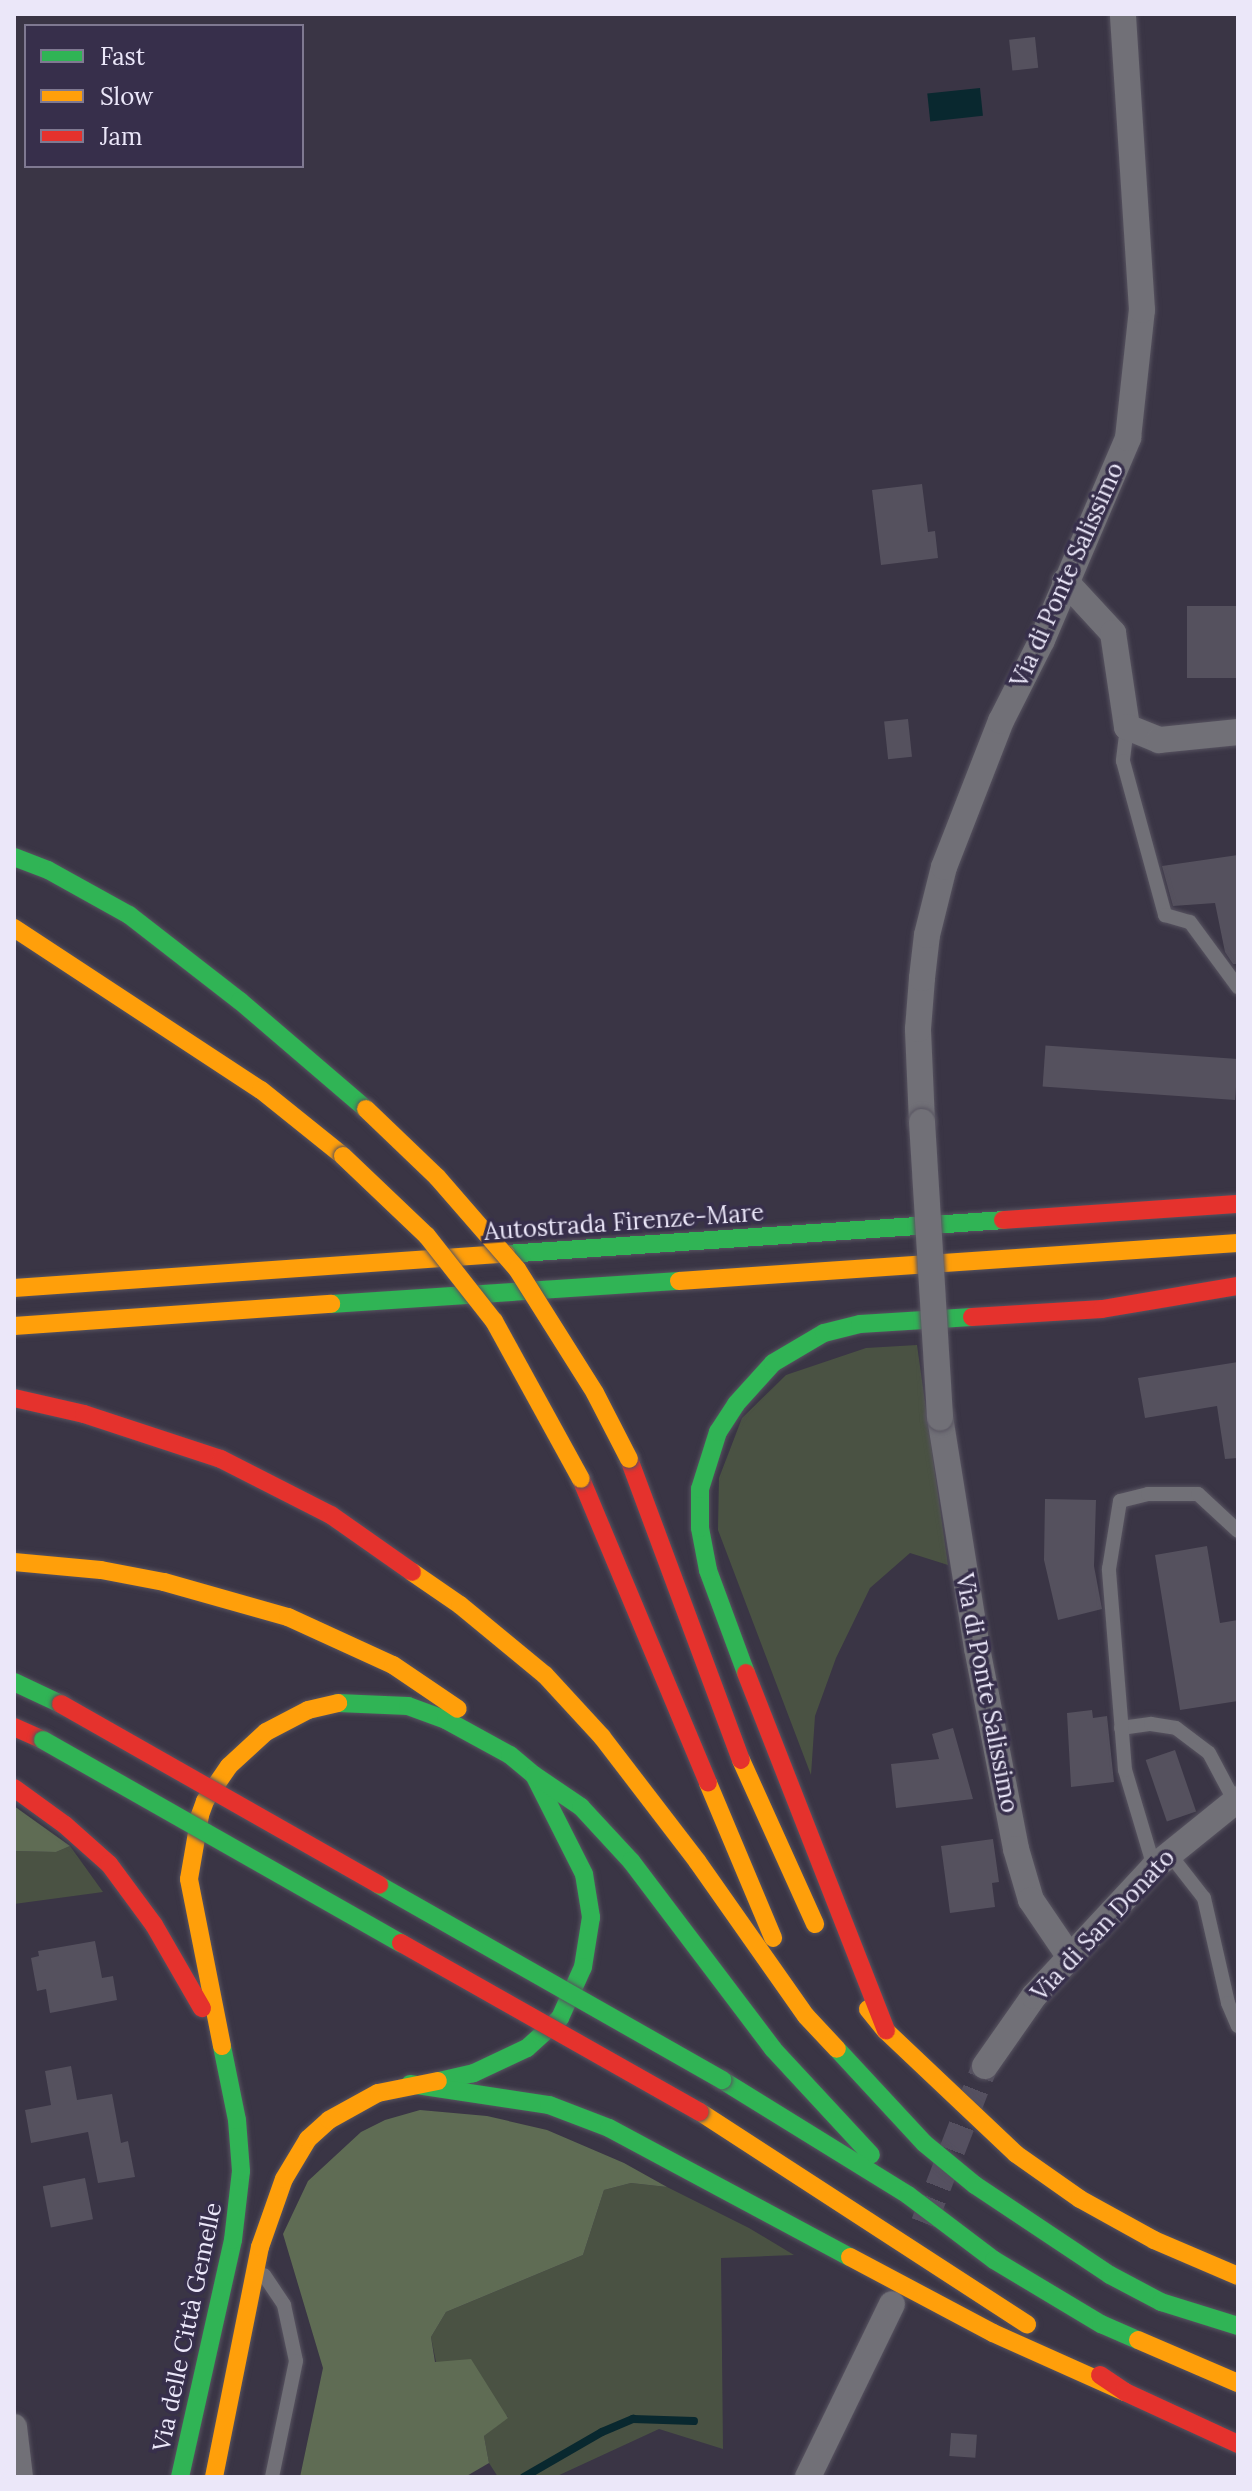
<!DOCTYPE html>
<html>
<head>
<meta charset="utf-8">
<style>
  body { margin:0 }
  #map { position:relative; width:1252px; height:2491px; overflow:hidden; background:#3a3545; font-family:Lora,serif }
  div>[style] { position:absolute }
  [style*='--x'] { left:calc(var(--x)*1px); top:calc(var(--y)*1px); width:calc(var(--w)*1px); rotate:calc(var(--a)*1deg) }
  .green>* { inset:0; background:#4a5243 }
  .forest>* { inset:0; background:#5f6c54 }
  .water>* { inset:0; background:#09282f; transform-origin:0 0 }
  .stream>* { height:8px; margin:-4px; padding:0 4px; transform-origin:4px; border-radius:4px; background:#09282f }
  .building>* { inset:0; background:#55515e; transform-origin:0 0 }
  .street-tunnel>* { height:26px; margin-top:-13px; transform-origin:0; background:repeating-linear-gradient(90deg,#555060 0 26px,transparent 0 39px) }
  .roads { filter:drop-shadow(0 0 2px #575360) drop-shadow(0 0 2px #575360) }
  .lane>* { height:14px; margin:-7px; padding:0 7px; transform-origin:7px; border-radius:7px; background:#717077 }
  .street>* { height:26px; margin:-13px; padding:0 13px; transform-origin:13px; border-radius:13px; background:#717077 }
  .fast>* { height:18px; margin:-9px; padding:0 9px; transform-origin:9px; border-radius:9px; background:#30b455 }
  .slow>* { height:18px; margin:-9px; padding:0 9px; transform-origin:9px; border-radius:9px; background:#ff9f0a }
  .jam>* { height:18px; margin:-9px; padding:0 9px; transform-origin:9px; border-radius:9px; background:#e5322d }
  .bridges { filter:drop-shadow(0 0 2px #575360) drop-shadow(0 0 2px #575360) }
  .street-bridge>* { height:26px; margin:-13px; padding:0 13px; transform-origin:13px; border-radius:13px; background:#717077 }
  .fast-bridge>* { height:18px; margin:-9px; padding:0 9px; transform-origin:9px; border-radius:9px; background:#30b455 }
  .slow-bridge>* { height:18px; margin:-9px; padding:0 9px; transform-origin:9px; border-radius:9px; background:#ff9f0a }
  .jam-bridge>* { height:18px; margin:-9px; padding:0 9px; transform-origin:9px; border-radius:9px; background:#e5322d }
  span { translate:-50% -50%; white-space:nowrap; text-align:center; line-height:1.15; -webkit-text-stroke:7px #372f4b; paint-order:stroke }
  .street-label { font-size:24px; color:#ebe7f9 }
  .frame { position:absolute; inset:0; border:16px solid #ebe7f9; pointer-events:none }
  .legend { position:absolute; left:24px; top:24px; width:280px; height:144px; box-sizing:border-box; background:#372f4b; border:2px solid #7f7991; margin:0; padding:10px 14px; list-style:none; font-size:24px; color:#ebe7f9 }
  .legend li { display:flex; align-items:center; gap:16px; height:40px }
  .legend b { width:40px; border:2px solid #7f7991 }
</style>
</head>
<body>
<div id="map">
  <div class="green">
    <i style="clip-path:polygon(917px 1345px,948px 1565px,910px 1553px,870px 1588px,836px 1658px,815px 1716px,811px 1775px,718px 1530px,719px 1478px,742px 1418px,786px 1375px,866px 1348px)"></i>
    <i style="clip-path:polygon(70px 1846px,103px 1892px,14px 1904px,14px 1851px,56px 1852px)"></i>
    <i style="clip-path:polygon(631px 2183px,667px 2187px,749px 2228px,794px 2255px,721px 2258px,723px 2449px,659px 2429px,555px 2477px,498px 2477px,489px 2463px,484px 2436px,508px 2417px,436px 2362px,431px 2337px,446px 2312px,583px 2255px,604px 2190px)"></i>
  </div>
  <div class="forest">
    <i style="clip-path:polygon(14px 1806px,70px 1846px,56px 1852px,14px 1851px)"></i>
    <i style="clip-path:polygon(420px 2110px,487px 2116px,547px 2130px,624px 2163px,667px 2187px,631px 2183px,604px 2190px,583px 2255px,446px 2312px,431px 2337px,435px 2362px,471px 2359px,508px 2418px,484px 2436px,489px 2463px,465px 2477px,300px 2477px,323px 2368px,283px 2234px,308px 2181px,361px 2132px,385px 2120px)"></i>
  </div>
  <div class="water">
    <i style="left:980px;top:88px;width:28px;height:53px;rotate:84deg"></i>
  </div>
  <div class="stream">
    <i style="--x:524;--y:2477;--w:90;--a:-30"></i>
    <i style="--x:602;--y:2432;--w:34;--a:-23"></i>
    <i style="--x:633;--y:2419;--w:61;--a:1.9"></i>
  </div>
  <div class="building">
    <i style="left:1035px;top:37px;width:31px;height:26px;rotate:84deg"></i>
    <i style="clip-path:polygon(922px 484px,928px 532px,935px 531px,938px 558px,881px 565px,872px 490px)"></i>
    <i style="left:1238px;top:606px;width:72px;height:51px;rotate:90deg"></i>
    <i style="left:908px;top:719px;width:38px;height:24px;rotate:84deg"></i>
    <i style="clip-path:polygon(1238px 855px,1238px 964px,1233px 964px,1225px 952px,1215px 903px,1173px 906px,1162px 866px)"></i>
    <i style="left:1238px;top:1059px;width:41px;height:193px;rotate:94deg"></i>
    <i style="clip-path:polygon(1238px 1362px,1238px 1458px,1225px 1459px,1217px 1406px,1145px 1418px,1138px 1378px)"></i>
    <i style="clip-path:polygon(1045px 1499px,1096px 1500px,1094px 1566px,1102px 1609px,1058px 1620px,1044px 1560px)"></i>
    <i style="clip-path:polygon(1207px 1546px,1220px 1623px,1238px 1620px,1238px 1701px,1180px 1710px,1155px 1555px)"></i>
    <i style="clip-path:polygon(1092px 1710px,1093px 1718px,1107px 1716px,1114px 1782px,1071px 1787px,1067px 1713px)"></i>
    <i style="clip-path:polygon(953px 1728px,973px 1799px,896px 1808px,891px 1764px,939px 1759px,932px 1734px)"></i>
    <i style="left:1175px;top:1750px;width:65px;height:31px;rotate:71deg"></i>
    <i style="clip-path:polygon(993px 1839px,999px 1882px,992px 1883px,995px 1907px,950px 1913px,941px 1846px)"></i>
    <i style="clip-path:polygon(95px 1941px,102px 1978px,113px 1976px,117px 2000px,50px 2013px,46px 1989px,37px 1991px,31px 1958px,39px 1956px,38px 1951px)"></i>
    <i style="clip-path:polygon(71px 2066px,77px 2100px,112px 2094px,121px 2143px,128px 2141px,135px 2177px,98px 2183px,88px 2132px,31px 2143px,25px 2110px,51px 2105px,45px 2071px)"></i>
    <i style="left:85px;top:2178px;width:42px;height:43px;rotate:79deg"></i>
    <i style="left:951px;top:2433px;width:26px;height:23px;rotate:4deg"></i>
  </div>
  <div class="street-tunnel">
    <i style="--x:924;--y:2223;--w:168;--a:-68.8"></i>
  </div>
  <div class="roads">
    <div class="lane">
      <i style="--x:1127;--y:727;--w:34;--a:97"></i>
      <i style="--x:1123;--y:761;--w:160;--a:74.7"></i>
      <i style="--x:1165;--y:915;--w:26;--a:16"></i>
      <i style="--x:1190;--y:922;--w:81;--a:53.6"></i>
      <i style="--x:1121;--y:1728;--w:30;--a:-8"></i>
      <i style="--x:1151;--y:1724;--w:25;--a:9"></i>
      <i style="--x:1176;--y:1728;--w:41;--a:37.1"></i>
      <i style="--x:1209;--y:1753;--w:55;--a:62"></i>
      <i style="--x:1168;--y:1852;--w:58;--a:52"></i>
      <i style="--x:1204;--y:1898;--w:108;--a:77.1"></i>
      <i style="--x:1228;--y:2003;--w:25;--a:67"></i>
      <i style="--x:1154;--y:1867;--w:101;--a:-106.6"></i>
      <i style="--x:1125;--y:1770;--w:202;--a:-94.6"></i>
      <i style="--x:1109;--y:1569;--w:69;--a:-80.8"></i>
      <i style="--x:1120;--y:1501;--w:29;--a:-14"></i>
      <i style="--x:1148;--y:1494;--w:50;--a:0"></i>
      <i style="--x:1198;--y:1494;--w:54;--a:42.8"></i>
      <i style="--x:264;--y:2275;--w:36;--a:56"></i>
      <i style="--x:284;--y:2305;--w:57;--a:77.9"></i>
      <i style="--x:296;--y:2361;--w:118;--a:101.7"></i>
    </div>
    <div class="street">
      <i style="--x:1065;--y:581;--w:71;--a:47.3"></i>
      <i style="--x:1113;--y:633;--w:95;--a:81.5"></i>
      <i style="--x:1127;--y:727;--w:35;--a:22"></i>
      <i style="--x:1159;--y:740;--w:79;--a:-5.8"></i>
      <i style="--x:922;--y:1122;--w:93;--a:-92.5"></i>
      <i style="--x:918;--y:1029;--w:51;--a:-85.5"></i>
      <i style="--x:922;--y:978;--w:43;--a:-83.4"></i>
      <i style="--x:927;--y:935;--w:70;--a:-76"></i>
      <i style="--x:944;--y:867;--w:157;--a:-68.7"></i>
      <i style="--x:1001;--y:721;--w:91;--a:-63.2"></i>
      <i style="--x:1042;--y:640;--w:220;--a:-66.9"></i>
      <i style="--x:1128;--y:438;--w:129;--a:-83.8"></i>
      <i style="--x:1142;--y:310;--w:297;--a:-93.7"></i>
      <i style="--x:940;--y:1417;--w:234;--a:80.9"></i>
      <i style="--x:977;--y:1648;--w:205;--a:79"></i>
      <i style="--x:1016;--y:1849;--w:53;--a:73.6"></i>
      <i style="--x:1031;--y:1900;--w:68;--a:55.8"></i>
      <i style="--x:985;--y:2066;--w:85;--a:-55"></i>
      <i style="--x:1034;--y:1996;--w:176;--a:-47.1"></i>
      <i style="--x:1154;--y:1867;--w:108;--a:-39"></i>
      <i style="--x:14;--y:2427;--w:50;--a:83.2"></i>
      <i style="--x:808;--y:2477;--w:192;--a:-64.1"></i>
    </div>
    <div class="fast">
      <i style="--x:14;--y:857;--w:36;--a:21"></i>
      <i style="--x:48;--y:870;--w:93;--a:29.1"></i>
      <i style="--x:129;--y:915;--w:140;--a:37.8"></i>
      <i style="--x:240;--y:1001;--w:166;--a:40.6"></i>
      <i style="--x:506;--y:1254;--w:498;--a:-3.9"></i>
      <i style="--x:331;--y:1304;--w:349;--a:-3.8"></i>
      <i style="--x:746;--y:1673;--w:110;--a:-110.3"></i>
      <i style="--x:708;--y:1570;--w:43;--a:-100.8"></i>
      <i style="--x:700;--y:1528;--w:39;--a:-90"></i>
      <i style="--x:700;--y:1489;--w:60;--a:-72.5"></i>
      <i style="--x:718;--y:1432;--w:33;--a:-57"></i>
      <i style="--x:736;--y:1404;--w:55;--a:-47.9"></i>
      <i style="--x:773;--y:1363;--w:59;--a:-30.5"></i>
      <i style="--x:824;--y:1333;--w:37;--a:-14"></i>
      <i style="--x:860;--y:1324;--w:112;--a:-3.6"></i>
      <i style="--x:14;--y:1682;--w:52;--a:25.1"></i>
      <i style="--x:338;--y:1703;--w:70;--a:2.5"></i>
      <i style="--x:408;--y:1706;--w:40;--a:20.2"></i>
      <i style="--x:446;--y:1720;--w:73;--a:28.7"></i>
      <i style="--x:510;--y:1755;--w:31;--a:40"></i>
      <i style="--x:534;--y:1775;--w:111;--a:63.2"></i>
      <i style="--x:584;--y:1874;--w:44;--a:80.8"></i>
      <i style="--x:591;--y:1917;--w:51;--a:99.1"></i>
      <i style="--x:583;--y:1967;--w:56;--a:114.3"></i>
      <i style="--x:560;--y:2018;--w:45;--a:137.7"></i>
      <i style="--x:527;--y:2048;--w:59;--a:154.7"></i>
      <i style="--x:474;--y:2073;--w:37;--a:167"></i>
      <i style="--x:534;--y:1775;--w:57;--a:34.2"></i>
      <i style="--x:581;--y:1807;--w:74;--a:47.2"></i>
      <i style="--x:631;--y:1861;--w:236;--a:52.9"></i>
      <i style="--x:773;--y:2049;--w:144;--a:47.2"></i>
      <i style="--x:837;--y:2049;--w:128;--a:47.2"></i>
      <i style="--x:924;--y:2143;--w:66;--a:39.5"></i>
      <i style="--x:975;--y:2185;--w:162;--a:33.7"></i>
      <i style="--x:1110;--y:2275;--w:58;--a:27.9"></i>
      <i style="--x:1161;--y:2302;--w:81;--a:17.3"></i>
      <i style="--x:722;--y:2080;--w:219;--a:31.7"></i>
      <i style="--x:908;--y:2195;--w:108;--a:37.1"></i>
      <i style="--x:994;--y:2260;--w:125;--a:30.9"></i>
      <i style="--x:1101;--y:2324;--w:40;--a:23.4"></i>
      <i style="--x:410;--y:2084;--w:141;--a:8.6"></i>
      <i style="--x:549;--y:2105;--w:64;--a:21"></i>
      <i style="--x:609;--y:2128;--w:273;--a:28.2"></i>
      <i style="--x:180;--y:2477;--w:243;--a:-77.4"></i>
      <i style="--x:233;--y:2240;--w:69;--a:-83.4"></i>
      <i style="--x:241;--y:2171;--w:51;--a:-94.5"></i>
      <i style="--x:237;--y:2120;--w:76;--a:-101.5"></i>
    </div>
    <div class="slow">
      <i style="--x:14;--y:928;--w:295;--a:33.3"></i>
      <i style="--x:261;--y:1090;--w:105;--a:38.8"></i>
      <i style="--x:679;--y:1281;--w:560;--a:-3.89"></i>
      <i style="--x:14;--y:1288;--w:493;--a:-4"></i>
      <i style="--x:14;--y:1326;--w:318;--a:-4"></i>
      <i style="--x:14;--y:1562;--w:87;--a:5.3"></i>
      <i style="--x:101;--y:1570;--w:64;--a:10.8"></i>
      <i style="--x:164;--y:1582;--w:129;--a:15.8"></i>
      <i style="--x:288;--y:1617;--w:115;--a:24.6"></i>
      <i style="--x:393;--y:1665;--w:78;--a:34.1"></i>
      <i style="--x:412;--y:1572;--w:58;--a:34.5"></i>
      <i style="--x:460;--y:1605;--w:110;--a:39.5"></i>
      <i style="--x:545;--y:1675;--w:84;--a:47.4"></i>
      <i style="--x:602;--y:1737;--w:156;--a:52.5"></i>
      <i style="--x:697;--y:1861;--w:189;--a:54.9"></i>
      <i style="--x:806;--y:2016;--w:45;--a:46.8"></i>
      <i style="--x:741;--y:1760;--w:180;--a:65.7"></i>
      <i style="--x:708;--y:1783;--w:168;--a:67.2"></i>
      <i style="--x:868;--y:2009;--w:28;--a:51"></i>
      <i style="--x:886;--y:2031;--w:179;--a:43.4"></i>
      <i style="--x:1016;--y:2154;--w:78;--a:35.1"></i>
      <i style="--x:1080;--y:2199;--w:85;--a:29"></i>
      <i style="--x:1154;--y:2240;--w:91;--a:23.2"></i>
      <i style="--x:222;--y:2046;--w:170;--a:-101.2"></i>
      <i style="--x:189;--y:1879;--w:65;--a:-80.2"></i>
      <i style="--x:200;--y:1815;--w:15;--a:-70"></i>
      <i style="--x:205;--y:1801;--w:42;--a:-55.6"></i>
      <i style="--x:229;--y:1766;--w:50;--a:-42.6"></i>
      <i style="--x:266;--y:1732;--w:47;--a:-27.6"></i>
      <i style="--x:308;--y:1710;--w:31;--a:-13"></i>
      <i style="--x:700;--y:2112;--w:390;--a:33"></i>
      <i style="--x:850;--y:2257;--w:162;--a:28"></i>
      <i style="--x:993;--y:2333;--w:145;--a:24.1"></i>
      <i style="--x:1138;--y:2340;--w:109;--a:23.3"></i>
      <i style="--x:214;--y:2477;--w:235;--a:-78.7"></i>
      <i style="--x:260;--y:2247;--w:72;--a:-70.6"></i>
      <i style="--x:284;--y:2179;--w:47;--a:-59"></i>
      <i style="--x:308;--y:2139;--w:28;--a:-42"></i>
      <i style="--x:329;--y:2120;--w:56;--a:-28.9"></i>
      <i style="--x:378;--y:2093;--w:61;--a:-11.3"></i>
    </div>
    <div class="jam">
      <i style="--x:1003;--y:1220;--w:236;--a:-3.9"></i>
      <i style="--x:972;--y:1317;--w:130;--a:-3.5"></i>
      <i style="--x:1102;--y:1309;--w:138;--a:-9.6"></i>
      <i style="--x:14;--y:1398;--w:72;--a:12.9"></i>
      <i style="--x:84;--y:1414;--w:144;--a:18.2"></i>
      <i style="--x:221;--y:1459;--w:123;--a:27"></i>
      <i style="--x:331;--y:1515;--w:99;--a:35.1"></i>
      <i style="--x:629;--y:1459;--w:321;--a:69.6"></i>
      <i style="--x:581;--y:1479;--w:329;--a:67.3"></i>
      <i style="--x:746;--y:1673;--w:384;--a:68.6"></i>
      <i style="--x:14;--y:1727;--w:32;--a:24"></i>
      <i style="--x:14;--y:1788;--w:63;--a:36"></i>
      <i style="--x:65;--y:1825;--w:59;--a:41.6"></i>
      <i style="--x:109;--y:1864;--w:76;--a:53.6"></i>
      <i style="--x:154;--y:1925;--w:96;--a:60"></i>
      <i style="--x:1100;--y:2375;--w:30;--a:34"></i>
      <i style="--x:1125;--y:2392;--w:124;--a:24.7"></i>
    </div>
  </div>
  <div class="bridges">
    <div class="street-bridge">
      <i style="--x:922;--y:1122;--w:296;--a:86.5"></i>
    </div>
    <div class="fast-bridge">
      <i style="--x:43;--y:1740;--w:412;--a:29.6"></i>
      <i style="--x:379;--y:1885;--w:395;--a:29.6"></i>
    </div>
    <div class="slow-bridge">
      <i style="--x:366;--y:1109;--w:98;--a:43.8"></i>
      <i style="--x:437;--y:1177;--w:122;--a:49"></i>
      <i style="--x:517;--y:1269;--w:146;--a:57.8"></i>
      <i style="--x:595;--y:1393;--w:74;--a:62.7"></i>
      <i style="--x:343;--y:1156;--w:116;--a:43.6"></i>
      <i style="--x:427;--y:1236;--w:108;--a:51.8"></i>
      <i style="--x:494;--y:1321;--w:180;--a:61.2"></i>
    </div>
    <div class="jam-bridge">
      <i style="--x:61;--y:1704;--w:366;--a:29.6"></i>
      <i style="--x:401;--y:1943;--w:343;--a:29.5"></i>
    </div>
  </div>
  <div class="street-label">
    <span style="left:1067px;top:575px;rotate:-66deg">Via di Ponte Salissimo</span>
    <span style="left:624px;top:1222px;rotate:-4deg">Autostrada Firenze-Mare</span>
    <span style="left:987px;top:1693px;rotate:79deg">Via di Ponte Salissimo</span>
    <span style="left:1103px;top:1925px;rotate:-47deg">Via di San Donato</span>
    <span style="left:187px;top:2327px;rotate:-78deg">Via delle Città Gemelle</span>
  </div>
  <div class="frame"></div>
  <ul class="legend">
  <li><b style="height:10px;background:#30b455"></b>Fast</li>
  <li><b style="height:10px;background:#ff9f0a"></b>Slow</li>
  <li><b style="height:10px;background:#e5322d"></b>Jam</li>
  </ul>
</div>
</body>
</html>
